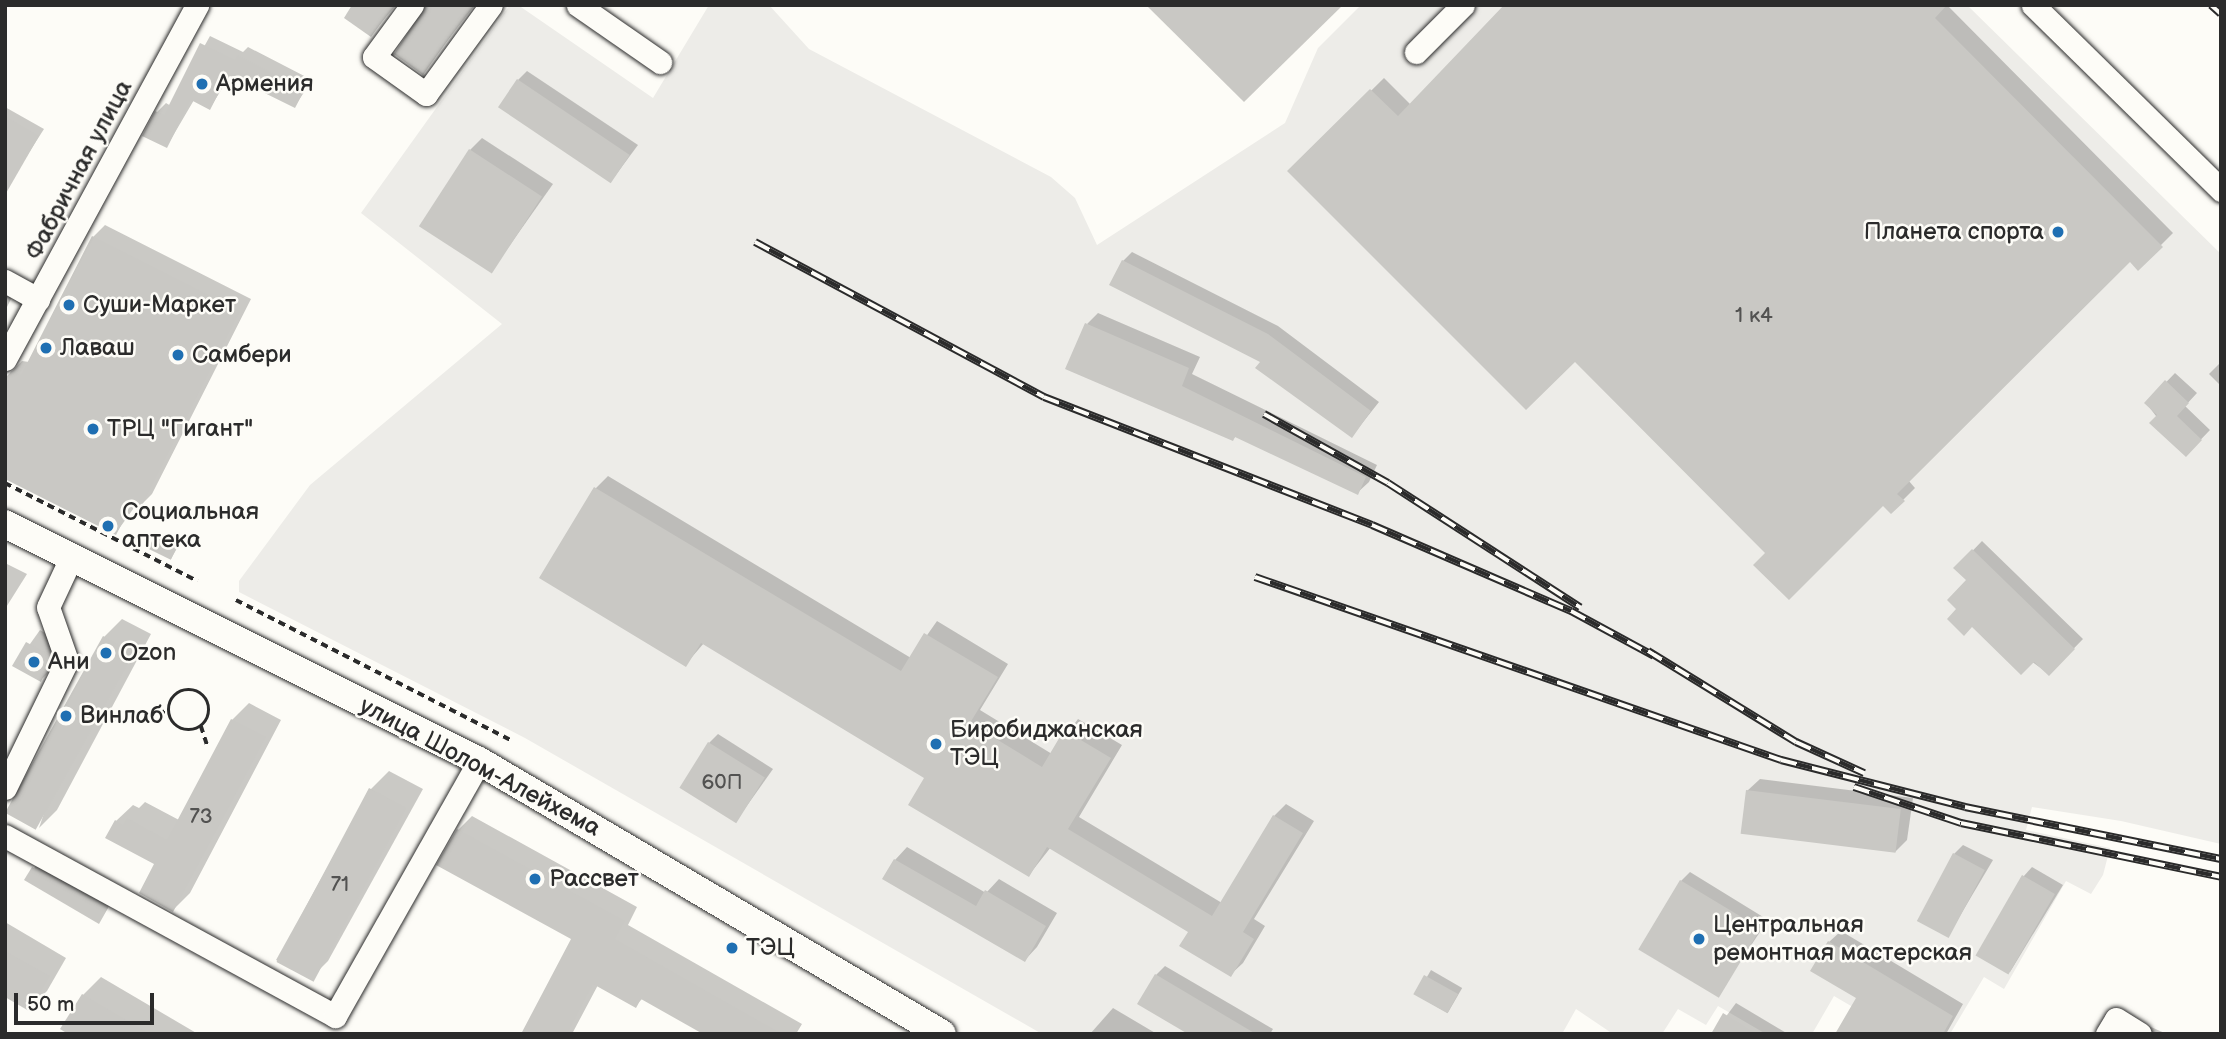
<!DOCTYPE html>
<html>
<head>
<meta charset="utf-8">
<style>
  body { margin:0 }
  #map { position:relative; width:2226px; height:1039px; overflow:hidden; background:#fdfcf7; font-family:"Balsamiq Sans",sans-serif }
  div>[style] { position:absolute }
  [style*='--x'] { left:calc(var(--x)*1px); top:calc(var(--y)*1px); width:calc(var(--w)*1px); rotate:calc(var(--a)*1deg) }
  .built>* { inset:0; background:#edece8 }
  .shadow>* { inset:0; background:#0003; transform-origin:0 0 }
  .building>* { inset:0; background:#c9c8c4; transform-origin:0 0 }
  .path>* { height:3.5px; margin-top:-1.75px; transform-origin:0; background:repeating-linear-gradient(90deg,#2b2b2b 0 7px,transparent 0 12px) }
  .path>.ring { margin:-1.75px; padding:0; box-sizing:content-box; background:none; border:3.5px solid #2b2b2b; border-radius:50% }
  .roads { filter:drop-shadow(0 0 2px #2b2b2b) drop-shadow(0 0 2px #2b2b2b) }
  .minor>* { height:23px; margin:-11.5px; padding:0 11.5px; transform-origin:11.5px; border-radius:11.5px; background:#fdfcf7 }
  .major>* { height:28px; margin:-14px; padding:0 14px; transform-origin:14px; border-radius:14px; background:#fdfcf7 }
  .rail>* { height:8px; margin-top:-4px; transform-origin:0; background:repeating-linear-gradient(90deg,#fdfcf7 0 16px,#2b2b2b 0 32px); box-sizing:border-box; border-block:2px solid #2b2b2b }
  .dots>* { width:19px; height:19px; translate:-50% -50%; box-sizing:border-box; border:4px solid #fdfcf7; border-radius:50% }
  span { translate:-50% -50%; white-space:nowrap; text-align:center; line-height:1.15; -webkit-text-stroke:5px #fdfcf7; paint-order:stroke }
  .number-label { font-size:21px; color:#525251 }
  .number-label span { -webkit-text-stroke-width:0 }
  .poi-label { font-size:24px; color:#2b2b2b }
  .left { translate:0 -50%; text-align:left }
  .right { translate:-100% -50%; text-align:right }
  .street-label { font-size:24px; color:#2b2b2b }
  .frame { position:absolute; inset:0; border:7px solid #2b2b2b; pointer-events:none }
  .scale { position:absolute; left:14px; top:993px; width:140px; height:32px; box-sizing:border-box; border:4px solid #2b2b2b; border-top:0; padding-left:9px; font-size:21px; line-height:24px; white-space:nowrap; color:#2b2b2b; -webkit-text-stroke:5px #fdfcf7; paint-order:stroke }
</style>
</head>
<body>
<div id="map">
  <div class="built">
    <i style="clip-path:polygon(510px 5px,518px 5px,653px 98px,709px 5px,769px 5px,809px 49px,1051px 177px,1075px 198px,1097px 245px,1285px 123px,1318px 48px,1361px 5px,1967px 5px,2221px 254px,2221px 844px,2121px 821px,2032px 807px,2026px 830px,2110px 848px,2103px 875px,2091px 894px,2066px 881px,2004px 989px,1984px 977px,1950px 1034px,1899px 1034px,1834px 996px,1812px 1034px,1766px 1034px,1718px 1006px,1706px 1025px,1678px 1009px,1662px 1034px,1613px 1034px,1576px 1009px,1562px 1034px,1042px 1034px,525px 738px,239px 592px,239px 581px,310px 485px,502px 324px,361px 213px)"></i>
  </div>
  <div class="shadow">
    <i style="clip-path:polygon(355px 5px,396px 5px,371px 35px)"></i>
    <i style="clip-path:polygon(426px 5px,475px 5px,423px 72px)"></i>
    <i style="clip-path:polygon(1507px 5px,1947px 5px,2173px 233px,2138px 268px,2130px 260px,1908px 480px,1915px 488px,1903px 500px,1883px 504px,1768px 553px,1575px 359px,1290px 171px,1384px 78px,1411px 105px)"></i>
    <i style="clip-path:polygon(210px 36px,243px 52px,248px 47px,312px 80px,295px 106px,231px 74px,210px 108px,194px 100px,167px 146px,157px 112px,166px 103px,171px 106px)"></i>
    <i style="clip-path:polygon(527px 71px,638px 145px,612px 180px,518px 80px)"></i>
    <i style="clip-path:polygon(5px 107px,44px 129px,14px 176px,5px 171px)"></i>
    <i style="clip-path:polygon(482px 138px,553px 184px,491px 272px,470px 150px)"></i>
    <i style="clip-path:polygon(105px 225px,251px 299px,152px 494px,140px 506px,136px 505px,116px 533px,10px 373px,22px 361px,29px 362px,93px 237px)"></i>
    <i style="clip-path:polygon(1132px 252px,1278px 326px,1379px 402px,1352px 436px,1263px 361px,1123px 261px)"></i>
    <i style="clip-path:polygon(5px 287px,14px 293px,5px 311px)"></i>
    <i style="clip-path:polygon(1098px 313px,1200px 357px,1192px 374px,1377px 465px,1369px 482px,1357px 493px,1236px 436px,1233px 439px,1087px 324px)"></i>
    <i style="clip-path:polygon(2221px 362px,2221px 386px,2209px 374px)"></i>
    <i style="clip-path:polygon(2175px 373px,2197px 393px,2185px 406px,2210px 430px,2186px 455px,2146px 403px)"></i>
    <i style="clip-path:polygon(608px 476px,911px 658px,937px 621px,1008px 664px,980px 710px,1052px 754px,1078px 719px,1122px 745px,1079px 817px,1222px 903px,1274px 816px,1286px 804px,1314px 821px,1254px 919px,1265px 926px,1243px 963px,1230px 975px,1191px 931px,1051px 847px,1029px 875px,927px 777px,704px 643px,686px 664px,542px 577px,596px 488px)"></i>
    <i style="left:158px;top:535px;width:23px;height:15px;rotate:29deg"></i>
    <i style="clip-path:polygon(1982px 541px,2083px 639px,2049px 674px,1958px 609px,1968px 580px,1956px 568px)"></i>
    <i style="clip-path:polygon(5px 563px,27px 574px,5px 609px)"></i>
    <i style="clip-path:polygon(122px 619px,151px 634px,57px 810px,39px 828px,104px 637px)"></i>
    <i style="clip-path:polygon(40px 630px,61px 643px,53px 668px,41px 680px,15px 665px)"></i>
    <i style="clip-path:polygon(249px 703px,281px 720px,190px 893px,173px 910px,156px 863px,116px 821px,133px 805px,139px 808px,145px 802px,179px 820px,232px 720px)"></i>
    <i style="clip-path:polygon(718px 734px,773px 769px,736px 821px,709px 743px)"></i>
    <i style="clip-path:polygon(389px 771px,423px 789px,328px 961px,310px 979px,276px 960px,371px 789px)"></i>
    <i style="clip-path:polygon(1760px 779px,1913px 798px,1907px 840px,1895px 852px,1747px 791px)"></i>
    <i style="clip-path:polygon(472px 816px,637px 907px,628px 925px,802px 1024px,796px 1034px,706px 1034px,643px 998px,635px 1006px,598px 985px,572px 1034px,523px 1034px,574px 938px,458px 830px)"></i>
    <i style="clip-path:polygon(1963px 845px,1993px 860px,1948px 936px,1954px 854px)"></i>
    <i style="clip-path:polygon(907px 847px,986px 893px,999px 879px,1057px 913px,1037px 947px,1025px 960px,895px 860px)"></i>
    <i style="clip-path:polygon(36px 866px,109px 906px,101px 919px,34px 868px)"></i>
    <i style="clip-path:polygon(2032px 867px,2063px 885px,2010px 972px,2023px 877px)"></i>
    <i style="clip-path:polygon(1690px 872px,1768px 920px,1717px 996px,1681px 881px)"></i>
    <i style="clip-path:polygon(5px 922px,66px 958px,47px 991px,29px 1009px,5px 995px)"></i>
    <i style="clip-path:polygon(1841px 931px,1963px 1004px,1946px 1034px,1837px 1034px,1858px 997px,1829px 942px)"></i>
    <i style="clip-path:polygon(1165px 966px,1273px 1029px,1270px 1034px,1191px 1034px,1156px 975px)"></i>
    <i style="left:1431px;top:970px;width:36px;height:29px;rotate:30deg"></i>
    <i style="clip-path:polygon(101px 977px,198px 1034px,72px 1034px,83px 995px)"></i>
    <i style="clip-path:polygon(1736px 1003px,1788px 1034px,1713px 1034px)"></i>
    <i style="clip-path:polygon(1113px 1008px,1157px 1034px,1090px 1034px)"></i>
    <i style="clip-path:polygon(2144px 1024px,2167px 1034px,2134px 1034px)"></i>
  </div>
  <div class="building">
    <i style="clip-path:polygon(352px 5px,394px 5px,371px 37px,344px 18px)"></i>
    <i style="clip-path:polygon(426px 5px,473px 5px,423px 75px,394px 54px)"></i>
    <i style="clip-path:polygon(1146px 5px,1343px 5px,1244px 102px)"></i>
    <i style="clip-path:polygon(1504px 5px,1947px 5px,1935px 18px,2163px 247px,2138px 271px,2130px 262px,1897px 494px,1905px 501px,1891px 514px,1883px 506px,1789px 600px,1753px 565px,1765px 553px,1575px 362px,1526px 410px,1287px 171px,1370px 89px,1398px 116px)"></i>
    <i style="clip-path:polygon(200px 43px,235px 60px,237px 55px,305px 89px,295px 108px,228px 75px,210px 110px,191px 100px,167px 148px,142px 136px,155px 111px,164px 115px)"></i>
    <i style="left:517px;top:79px;width:136px;height:34px;rotate:34deg"></i>
    <i style="clip-path:polygon(5px 116px,39px 136px,5px 195px)"></i>
    <i style="left:469px;top:149px;width:87px;height:92px;rotate:33deg"></i>
    <i style="clip-path:polygon(92px 236px,240px 311px,140px 509px,132px 504px,116px 535px,5px 479px,5px 378px,12px 371px,21px 375px)"></i>
    <i style="clip-path:polygon(1122px 260px,1268px 334px,1371px 411px,1352px 438px,1255px 368px,1260px 362px,1109px 285px)"></i>
    <i style="clip-path:polygon(1085px 323px,1189px 368px,1182px 386px,1366px 477px,1358px 495px,1235px 437px,1233px 441px,1065px 369px)"></i>
    <i style="clip-path:polygon(2165px 380px,2189px 403px,2177px 416px,2202px 440px,2186px 457px,2149px 423px,2157px 415px,2144px 403px)"></i>
    <i style="clip-path:polygon(594px 487px,901px 671px,924px 633px,998px 677px,970px 723px,1042px 767px,1064px 730px,1111px 758px,1068px 829px,1212px 916px,1273px 815px,1303px 833px,1243px 932px,1254px 939px,1231px 977px,1179px 946px,1188px 932px,1047px 847px,1029px 877px,908px 805px,924px 778px,701px 643px,686px 667px,539px 578px)"></i>
    <i style="left:154px;top:537px;width:25px;height:13px;rotate:26deg"></i>
    <i style="clip-path:polygon(1972px 549px,2075px 649px,2049px 676px,2034px 662px,2021px 675px,1972px 627px,1964px 636px,1947px 619px,1956px 609px,1947px 600px,1966px 580px,1953px 568px)"></i>
    <i style="left:103px;top:636px;width:35px;height:202px;rotate:29deg"></i>
    <i style="clip-path:polygon(26px 642px,50px 655px,41px 682px,12px 666px)"></i>
    <i style="clip-path:polygon(231px 719px,266px 737px,173px 912px,139px 893px,154px 864px,105px 838px,115px 820px,123px 825px,127px 818px,167px 840px)"></i>
    <i style="left:708px;top:742px;width:67px;height:54px;rotate:32deg"></i>
    <i style="left:369px;top:788px;width:42px;height:197px;rotate:28deg"></i>
    <i style="left:1746px;top:790px;width:156px;height:44px;rotate:7deg"></i>
    <i style="clip-path:polygon(457px 829px,625px 921px,615px 939px,782px 1034px,703px 1034px,641px 999px,636px 1008px,593px 984px,567px 1034px,521px 1034px,571px 939px,436px 865px)"></i>
    <i style="left:1953px;top:853px;width:36px;height:77px;rotate:28deg"></i>
    <i style="clip-path:polygon(894px 859px,976px 906px,985px 890px,1046px 926px,1025px 962px,882px 879px)"></i>
    <i style="clip-path:polygon(32px 867px,108px 908px,99px 924px,24px 880px)"></i>
    <i style="left:2022px;top:875px;width:38px;height:93px;rotate:30deg"></i>
    <i style="left:1680px;top:880px;width:94px;height:81px;rotate:31deg"></i>
    <i style="clip-path:polygon(1828px 941px,1953px 1016px,1943px 1034px,1835px 1034px,1856px 998px,1810px 971px)"></i>
    <i style="clip-path:polygon(5px 951px,50px 976px,29px 1011px,5px 997px)"></i>
    <i style="clip-path:polygon(1155px 974px,1256px 1034px,1188px 1034px,1137px 1004px)"></i>
    <i style="left:1424px;top:975px;width:39px;height:22px;rotate:29deg"></i>
    <i style="clip-path:polygon(82px 994px,150px 1034px,68px 1034px,60px 1029px)"></i>
    <i style="clip-path:polygon(1723px 1013px,1757px 1034px,1711px 1034px)"></i>
  </div>
  <div class="path">
    <i style="--x:5;--y:483;--w:216;--a:27"></i>
    <i style="--x:236;--y:600;--w:311;--a:27"></i>
    <i class="ring" style="left:169px;top:690px;width:36.5px;height:36.5px"></i>
    <i style="--x:110;--y:719;--w:60;--a:-7.7"></i>
    <i style="--x:201;--y:726;--w:22;--a:72"></i>
  </div>
  <div class="roads">
    <div class="minor">
      <i style="--x:412;--y:5;--w:64;--a:126.2"></i>
      <i style="--x:374;--y:57;--w:64;--a:35.4"></i>
      <i style="--x:426;--y:94;--w:110;--a:-53.9"></i>
      <i style="--x:578;--y:5;--w:100;--a:34.8"></i>
      <i style="--x:2033;--y:5;--w:264;--a:44.5"></i>
      <i style="--x:1416;--y:52;--w:66;--a:-45"></i>
      <i style="--x:5;--y:281;--w:38;--a:29"></i>
      <i style="--x:5;--y:359;--w:403;--a:-61.5"></i>
      <i style="--x:5;--y:788;--w:141;--a:-64"></i>
      <i style="--x:67;--y:661;--w:57;--a:-109.4"></i>
      <i style="--x:48;--y:607;--w:54;--a:-64.9"></i>
      <i style="--x:5;--y:836;--w:376;--a:28.6"></i>
      <i style="--x:335;--y:1016;--w:293;--a:-60.5"></i>
      <i style="--x:2107;--y:1034;--w:17;--a:-59"></i>
      <i style="--x:2116;--y:1019;--w:28;--a:32"></i>
    </div>
    <div class="major">
      <i style="--x:5;--y:524;--w:530;--a:26.57"></i>
      <i style="--x:479;--y:761;--w:537;--a:30.52"></i>
    </div>
  </div>
  <div class="rail">
    <i style="--x:2211;--y:5;--w:13;--a:42"></i>
    <i style="--x:755;--y:242;--w:328;--a:28.2"></i>
    <i style="--x:1044;--y:397;--w:352;--a:21.3"></i>
    <i style="--x:1372;--y:525;--w:217;--a:23.4"></i>
    <i style="--x:1571;--y:611;--w:94;--a:28.5"></i>
    <i style="--x:1264;--y:414;--w:142;--a:29.1"></i>
    <i style="--x:1388;--y:483;--w:229;--a:32.9"></i>
    <i style="--x:1255;--y:577;--w:557;--a:19.18"></i>
    <i style="--x:1781;--y:760;--w:190;--a:14.3"></i>
    <i style="--x:1965;--y:807;--w:261;--a:11.5"></i>
    <i style="--x:1648;--y:651;--w:174;--a:31.6"></i>
    <i style="--x:1796;--y:742;--w:75;--a:24.5"></i>
    <i style="--x:1854;--y:787;--w:113;--a:18.6"></i>
    <i style="--x:1961;--y:823;--w:266;--a:11.7"></i>
  </div>
  <div class="dots">
    <i style="left:202px;top:84px;background:#1f6fb2"></i>
    <i style="left:2058px;top:232px;background:#1f6fb2"></i>
    <i style="left:69px;top:305px;background:#1f6fb2"></i>
    <i style="left:46px;top:348px;background:#1f6fb2"></i>
    <i style="left:178px;top:355px;background:#1f6fb2"></i>
    <i style="left:93px;top:429px;background:#1f6fb2"></i>
    <i style="left:108px;top:526px;background:#1f6fb2"></i>
    <i style="left:106px;top:653px;background:#1f6fb2"></i>
    <i style="left:34px;top:662px;background:#1f6fb2"></i>
    <i style="left:66px;top:716px;background:#1f6fb2"></i>
    <i style="left:936px;top:744px;background:#1f6fb2"></i>
    <i style="left:535px;top:879px;background:#1f6fb2"></i>
    <i style="left:1699px;top:939px;background:#1f6fb2"></i>
    <i style="left:732px;top:948px;background:#1f6fb2"></i>
  </div>
  <div class="number-label">
    <span style="left:1754px;top:316px">1 к4</span>
    <span style="left:722px;top:783px">60П</span>
    <span style="left:201px;top:817px">73</span>
    <span style="left:340px;top:885px">71</span>
  </div>
  <div class="poi-label">
    <span class="left" style="left:216px;top:84px">Армения</span>
    <span class="right" style="left:2044px;top:232px">Планета спорта</span>
    <span class="left" style="left:83px;top:305px">Суши-Маркет</span>
    <span class="left" style="left:60px;top:348px">Лаваш</span>
    <span class="left" style="left:192px;top:355px">Самбери</span>
    <span class="left" style="left:107px;top:429px">ТРЦ "Гигант"</span>
    <span class="left" style="left:122px;top:526px">Социальная<br>аптека</span>
    <span class="left" style="left:120px;top:653px">Ozon</span>
    <span class="left" style="left:48px;top:662px">Ани</span>
    <span class="left" style="left:80px;top:716px">Винлаб</span>
    <span class="left" style="left:950px;top:744px">Биробиджанская<br>ТЭЦ</span>
    <span class="left" style="left:549px;top:879px">Рассвет</span>
    <span class="left" style="left:1713px;top:939px">Центральная<br>ремонтная мастерская</span>
    <span class="left" style="left:746px;top:948px">ТЭЦ</span>
  </div>
  <div class="street-label">
    <span style="left:79px;top:170px;rotate:-62deg">Фабричная улица</span>
    <span style="left:480px;top:767px;rotate:28deg">улица Шолом-Алейхема</span>
  </div>
  <div class="frame"></div>
  <div class="scale">50 m</div>
</div>
</body>
</html>
